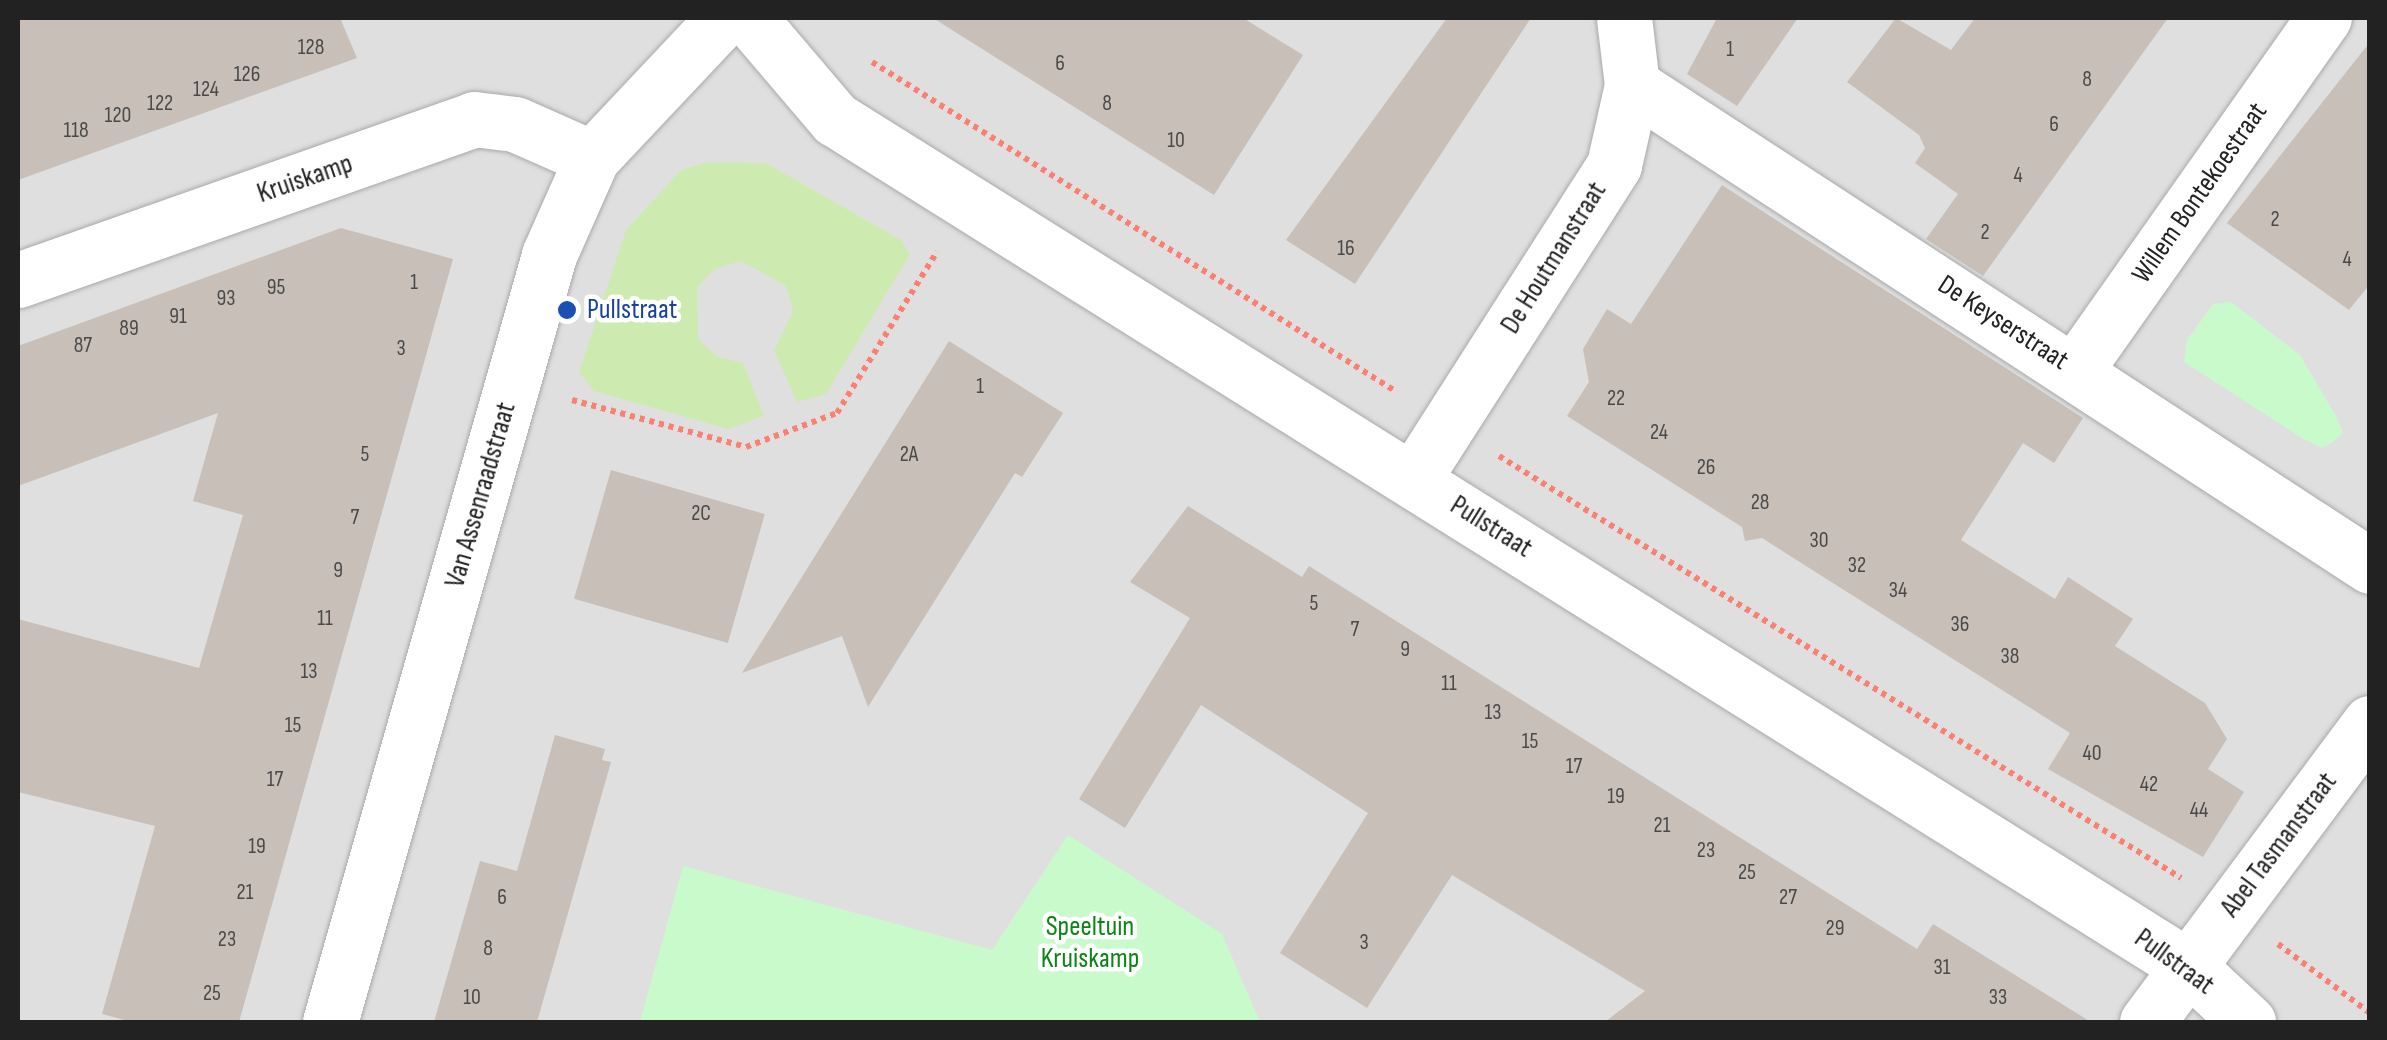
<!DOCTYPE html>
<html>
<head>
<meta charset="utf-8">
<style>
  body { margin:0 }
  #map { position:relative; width:2387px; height:1040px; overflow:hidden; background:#f2efe9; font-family:"Sofia Sans Condensed",sans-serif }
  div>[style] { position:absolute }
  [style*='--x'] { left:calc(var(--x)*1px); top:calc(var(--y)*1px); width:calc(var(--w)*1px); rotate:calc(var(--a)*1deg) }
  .residential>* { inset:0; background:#e0dfdf; transform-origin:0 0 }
  .grass>* { inset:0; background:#cdebb0 }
  .park>* { inset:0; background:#c8facc }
  .building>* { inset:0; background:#c7bfb8; transform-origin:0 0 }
  .path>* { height:6px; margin-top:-3px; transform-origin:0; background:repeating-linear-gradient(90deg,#fa8072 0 5px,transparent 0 10px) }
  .roads { filter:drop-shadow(0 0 2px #a9a9a9) drop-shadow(0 0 2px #a9a9a9) }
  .minor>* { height:55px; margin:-27.5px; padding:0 27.5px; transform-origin:27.5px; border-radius:27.5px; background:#fff }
  .dots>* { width:28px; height:28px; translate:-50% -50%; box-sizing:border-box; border:5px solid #fff; border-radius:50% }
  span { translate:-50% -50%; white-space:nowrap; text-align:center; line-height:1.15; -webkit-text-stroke:9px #fff; paint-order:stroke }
  .number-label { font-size:22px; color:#4b4948 }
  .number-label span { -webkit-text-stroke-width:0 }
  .street-label { font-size:28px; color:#222 }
  .transit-label { font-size:28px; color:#164399 }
  .left { translate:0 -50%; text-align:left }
  .park-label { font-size:28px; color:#0c8416 }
  .frame { position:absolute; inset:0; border:20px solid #222; pointer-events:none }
</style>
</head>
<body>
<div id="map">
  <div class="residential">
    <i style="left:18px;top:18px;width:2351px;height:1004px"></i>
  </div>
  <div class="grass">
    <i style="clip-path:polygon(708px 162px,766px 163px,901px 240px,910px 254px,826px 394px,797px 402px,774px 350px,793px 311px,786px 286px,741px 261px,715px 269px,697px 287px,698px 339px,718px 357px,743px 363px,764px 416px,728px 429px,594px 391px,579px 372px,626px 230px,681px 170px)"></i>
  </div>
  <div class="park">
    <i style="clip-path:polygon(2231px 302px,2300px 355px,2336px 416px,2343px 433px,2333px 442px,2322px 448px,2305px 440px,2184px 362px,2187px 340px,2213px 304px)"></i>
    <i style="clip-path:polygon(1068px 835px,1222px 934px,1260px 1022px,640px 1022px,683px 866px,992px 950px)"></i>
  </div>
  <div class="building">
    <i style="clip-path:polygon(18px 18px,340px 18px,357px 58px,18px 180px)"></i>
    <i style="clip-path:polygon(933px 18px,1243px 18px,1303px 55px,1214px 195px)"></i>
    <i style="clip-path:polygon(1447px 18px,1531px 18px,1355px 284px,1286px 240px)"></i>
    <i style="clip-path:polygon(1717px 18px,1798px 18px,1737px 106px,1687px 74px)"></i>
    <i style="clip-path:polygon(1896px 18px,1951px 50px,1975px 18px,2168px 18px,1983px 276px,1926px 239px,1958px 194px,1915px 163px,1925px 148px,1919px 135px,1847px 82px)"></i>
    <i style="clip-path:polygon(2370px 42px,2370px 284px,2349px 310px,2227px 223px)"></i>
    <i style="clip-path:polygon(1722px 185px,2083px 418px,2054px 463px,2023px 443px,1961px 540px,2055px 599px,2068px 577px,2133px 619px,2115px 646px,2205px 703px,2227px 739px,2208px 769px,2244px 792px,2203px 857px,2048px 769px,2070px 733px,1762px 538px,1745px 541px,1742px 527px,1567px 416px,1589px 382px,1583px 349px,1607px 309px,1631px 324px)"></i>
    <i style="clip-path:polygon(341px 228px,453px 259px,239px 1022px,132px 1022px,102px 1014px,155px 826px,18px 792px,18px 619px,199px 668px,243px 515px,193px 501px,218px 413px,18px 486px,18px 346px)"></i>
    <i style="clip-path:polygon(949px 341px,1063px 413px,1022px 477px,1015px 473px,868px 707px,842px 636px,742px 673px)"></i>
    <i style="left:611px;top:470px;width:160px;height:134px;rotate:16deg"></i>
    <i style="clip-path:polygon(1188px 506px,1302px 577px,1309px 566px,1917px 949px,1933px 924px,2091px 1022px,1605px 1022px,1645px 991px,1452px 875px,1367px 1008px,1280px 953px,1368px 813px,1201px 705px,1125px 828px,1079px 799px,1190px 618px,1130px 582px)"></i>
    <i style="clip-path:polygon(555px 735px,605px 749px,602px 760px,611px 762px,537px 1022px,434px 1022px,480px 861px,517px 871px)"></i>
  </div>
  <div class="path">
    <i style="--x:872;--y:62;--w:618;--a:32.17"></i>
    <i style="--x:572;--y:400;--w:180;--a:15.1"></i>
    <i style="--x:746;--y:447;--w:97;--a:-20.5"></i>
    <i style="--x:837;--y:413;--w:190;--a:-58.2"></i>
    <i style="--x:1499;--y:456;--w:802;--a:31.75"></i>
    <i style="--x:2278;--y:944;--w:115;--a:36.9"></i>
  </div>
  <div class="roads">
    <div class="minor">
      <i style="--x:749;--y:18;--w:133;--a:49.6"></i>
      <i style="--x:835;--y:119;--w:1598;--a:32.06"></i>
      <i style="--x:2189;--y:967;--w:81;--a:43"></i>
      <i style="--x:1632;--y:85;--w:881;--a:33.09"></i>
      <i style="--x:18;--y:280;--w:484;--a:-19.4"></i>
      <i style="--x:474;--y:119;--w:41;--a:7"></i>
      <i style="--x:515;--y:124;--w:84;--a:23.8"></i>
      <i style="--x:2076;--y:369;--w:430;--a:-54.8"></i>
      <i style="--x:1414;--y:478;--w:371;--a:-57.4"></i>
      <i style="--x:1614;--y:165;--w:82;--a:-77.3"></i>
      <i style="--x:1632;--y:85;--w:67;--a:-96.8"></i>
      <i style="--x:330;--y:1022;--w:798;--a:-74.06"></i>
      <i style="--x:549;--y:255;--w:106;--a:-66.1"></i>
      <i style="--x:592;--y:158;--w:192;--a:-46.7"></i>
      <i style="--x:2147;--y:1022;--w:373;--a:-53.3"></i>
    </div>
  </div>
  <div class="dots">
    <i style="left:567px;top:310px;background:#1a4fb4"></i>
  </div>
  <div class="number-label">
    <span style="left:311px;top:48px">128</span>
    <span style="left:1730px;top:50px">1</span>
    <span style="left:1060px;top:64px">6</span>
    <span style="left:247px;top:75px">126</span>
    <span style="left:2087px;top:80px">8</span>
    <span style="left:206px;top:90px">124</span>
    <span style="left:160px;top:104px">122</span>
    <span style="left:1107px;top:104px">8</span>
    <span style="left:118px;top:116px">120</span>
    <span style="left:2054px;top:125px">6</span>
    <span style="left:76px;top:131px">118</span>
    <span style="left:1176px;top:141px">10</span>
    <span style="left:2018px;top:176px">4</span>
    <span style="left:2275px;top:220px">2</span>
    <span style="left:1985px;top:233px">2</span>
    <span style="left:1346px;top:249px">16</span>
    <span style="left:2347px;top:260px">4</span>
    <span style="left:414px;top:283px">1</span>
    <span style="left:276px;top:288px">95</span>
    <span style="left:226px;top:299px">93</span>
    <span style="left:178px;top:317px">91</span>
    <span style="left:129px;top:329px">89</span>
    <span style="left:83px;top:346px">87</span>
    <span style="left:401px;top:349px">3</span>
    <span style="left:980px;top:387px">1</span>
    <span style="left:1616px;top:399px">22</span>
    <span style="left:1659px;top:433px">24</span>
    <span style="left:365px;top:455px">5</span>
    <span style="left:909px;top:455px">2A</span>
    <span style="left:1706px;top:468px">26</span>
    <span style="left:1760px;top:503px">28</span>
    <span style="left:701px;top:514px">2C</span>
    <span style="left:355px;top:518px">7</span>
    <span style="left:1819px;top:541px">30</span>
    <span style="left:1857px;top:566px">32</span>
    <span style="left:338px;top:571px">9</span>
    <span style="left:1898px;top:591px">34</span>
    <span style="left:1314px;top:604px">5</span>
    <span style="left:325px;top:619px">11</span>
    <span style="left:1960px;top:625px">36</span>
    <span style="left:1355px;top:630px">7</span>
    <span style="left:1405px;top:650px">9</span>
    <span style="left:2010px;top:657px">38</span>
    <span style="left:309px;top:672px">13</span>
    <span style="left:1449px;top:684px">11</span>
    <span style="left:1493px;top:713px">13</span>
    <span style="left:293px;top:726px">15</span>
    <span style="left:1530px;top:742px">15</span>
    <span style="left:2092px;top:754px">40</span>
    <span style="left:1574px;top:767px">17</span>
    <span style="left:275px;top:780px">17</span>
    <span style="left:2149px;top:785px">42</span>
    <span style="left:1616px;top:797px">19</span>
    <span style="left:2199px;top:811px">44</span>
    <span style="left:1662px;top:826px">21</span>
    <span style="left:257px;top:847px">19</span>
    <span style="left:1706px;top:851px">23</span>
    <span style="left:1747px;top:873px">25</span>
    <span style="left:245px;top:893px">21</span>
    <span style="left:502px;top:898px">6</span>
    <span style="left:1788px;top:898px">27</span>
    <span style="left:1835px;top:929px">29</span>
    <span style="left:227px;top:940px">23</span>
    <span style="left:1364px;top:943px">3</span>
    <span style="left:488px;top:949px">8</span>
    <span style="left:1942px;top:968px">31</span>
    <span style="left:212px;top:994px">25</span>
    <span style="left:472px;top:998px">10</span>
    <span style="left:1998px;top:998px">33</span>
  </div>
  <div class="street-label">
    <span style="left:305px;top:179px;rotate:-19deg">Kruiskamp</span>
    <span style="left:2200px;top:193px;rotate:-55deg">Willem Bontekoestraat</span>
    <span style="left:1554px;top:258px;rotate:-58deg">De Houtmanstraat</span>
    <span style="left:2003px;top:323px;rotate:33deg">De Keyserstraat</span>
    <span style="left:481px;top:495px;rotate:-74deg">Van Assenraadstraat</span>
    <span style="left:1491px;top:527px;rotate:32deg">Pullstraat</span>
    <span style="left:2279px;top:845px;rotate:-53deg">Abel Tasmanstraat</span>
    <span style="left:2174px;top:962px;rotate:36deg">Pullstraat</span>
  </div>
  <div class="transit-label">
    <span class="left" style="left:587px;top:310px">Pullstraat</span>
  </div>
  <div class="park-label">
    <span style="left:1090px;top:943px">Speeltuin<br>Kruiskamp</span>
  </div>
  <div class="frame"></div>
</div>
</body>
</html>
